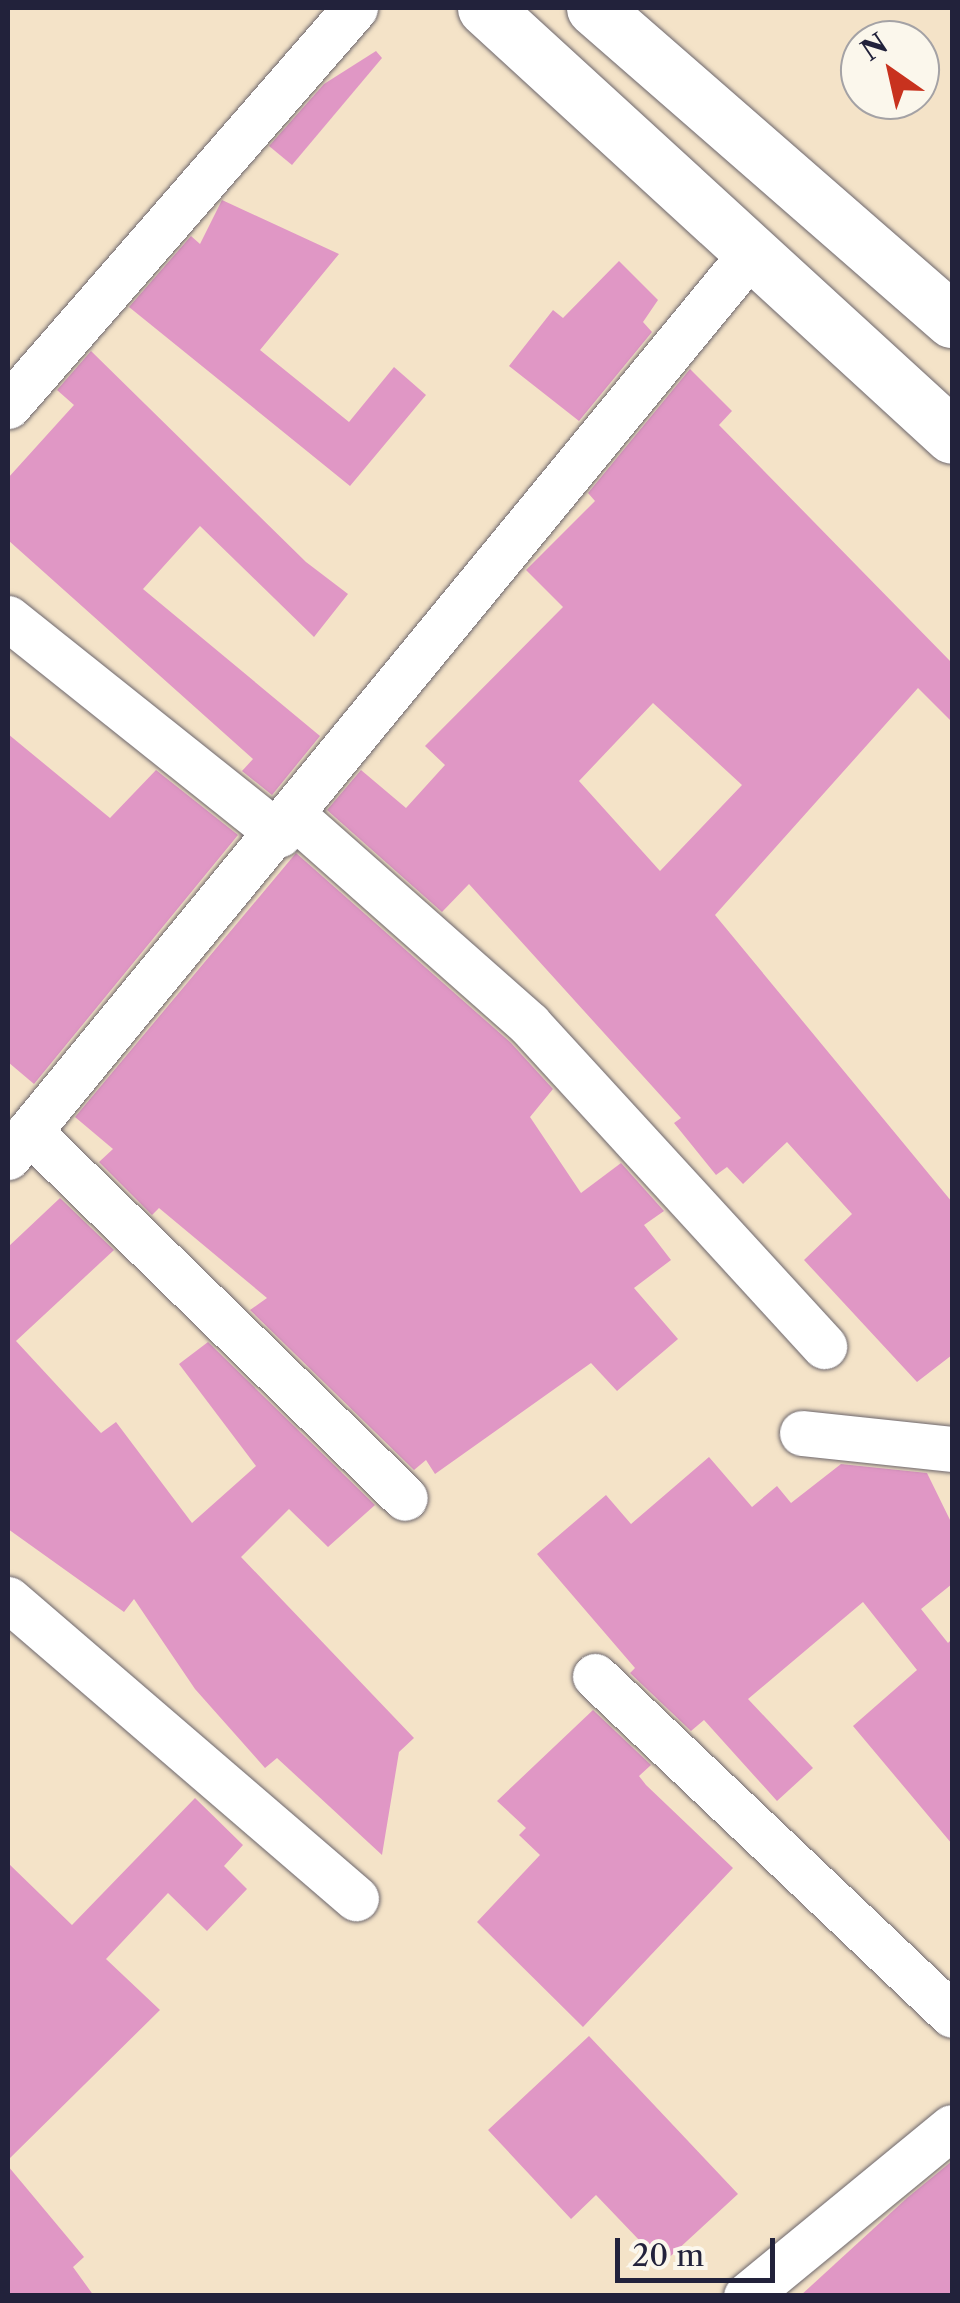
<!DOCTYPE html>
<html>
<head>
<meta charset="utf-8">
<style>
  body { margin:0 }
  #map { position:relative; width:960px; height:2303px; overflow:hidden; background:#f4e3c8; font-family:"Libre Caslon Text",serif }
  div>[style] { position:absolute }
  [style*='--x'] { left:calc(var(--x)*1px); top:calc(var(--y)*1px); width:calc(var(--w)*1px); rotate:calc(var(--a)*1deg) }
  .building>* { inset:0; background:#e097c5 }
  .roads { filter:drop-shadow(0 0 2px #6c666c) drop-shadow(0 0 2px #6c666c) }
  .minor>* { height:45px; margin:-22.5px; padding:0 22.5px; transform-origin:22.5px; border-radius:22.5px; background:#fff }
  .secondary>* { height:55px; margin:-27.5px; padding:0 27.5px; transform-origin:27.5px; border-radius:27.5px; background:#fff }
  span { translate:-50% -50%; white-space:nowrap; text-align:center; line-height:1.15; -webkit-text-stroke:9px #fbf7ec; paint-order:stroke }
  .frame { position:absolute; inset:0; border:10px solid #22223b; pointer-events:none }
  .north { position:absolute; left:840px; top:20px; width:100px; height:100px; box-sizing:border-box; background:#fbf7ec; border:2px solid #a4a2a5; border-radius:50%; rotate:326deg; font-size:28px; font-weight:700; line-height:40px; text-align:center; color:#22223b }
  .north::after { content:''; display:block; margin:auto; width:35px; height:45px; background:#c8321e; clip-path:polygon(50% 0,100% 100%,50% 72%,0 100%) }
  .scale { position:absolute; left:615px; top:2238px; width:160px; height:45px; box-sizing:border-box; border:5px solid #22223b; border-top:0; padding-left:12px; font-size:30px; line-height:35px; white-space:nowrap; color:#22223b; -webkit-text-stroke:8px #fbf7ec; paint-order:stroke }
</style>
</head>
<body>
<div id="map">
  <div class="building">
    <i style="clip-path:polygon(376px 51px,382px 58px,292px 165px,269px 146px,324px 84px)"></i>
    <i style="clip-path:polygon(222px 200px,339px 254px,260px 350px,349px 422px,394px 367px,426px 395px,350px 486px,129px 307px,191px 236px,200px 244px)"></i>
    <i style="clip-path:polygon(619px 261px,658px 300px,643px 322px,652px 332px,579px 421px,509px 366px,553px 310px,563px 318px)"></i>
    <i style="clip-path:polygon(91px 351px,306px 562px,348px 594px,314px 637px,200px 526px,143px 589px,320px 736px,272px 795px,242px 771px,253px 759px,8px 540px,8px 478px,74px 405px,57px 390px)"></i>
    <i style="clip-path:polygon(evenodd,690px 369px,732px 411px,719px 425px,952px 663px,952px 722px,918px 688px,715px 915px,952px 1202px,952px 1355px,917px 1382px,804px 1260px,852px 1214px,787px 1142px,743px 1184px,727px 1167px,716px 1175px,674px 1123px,681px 1118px,469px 884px,442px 912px,327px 810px,361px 770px,406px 808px,445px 765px,425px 746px,563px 607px,526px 570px,595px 501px,588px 493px,690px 369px,653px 703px,742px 785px,660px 871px,579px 781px,653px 703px)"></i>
    <i style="clip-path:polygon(8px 734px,110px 818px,156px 770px,238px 835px,34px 1084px,8px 1062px)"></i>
    <i style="clip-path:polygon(296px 853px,511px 1043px,553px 1089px,530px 1117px,581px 1193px,621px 1163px,664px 1211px,644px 1225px,671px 1260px,634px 1288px,678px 1339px,617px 1391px,591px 1363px,435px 1474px,426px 1460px,414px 1470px,250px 1310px,267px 1298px,159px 1208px,152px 1215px,99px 1162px,113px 1149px,75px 1117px)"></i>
    <i style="clip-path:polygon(60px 1198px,114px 1250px,16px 1341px,101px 1433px,116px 1422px,192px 1523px,256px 1466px,179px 1364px,208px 1342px,375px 1505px,328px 1547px,289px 1509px,241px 1557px,414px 1738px,399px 1752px,382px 1855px,277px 1758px,265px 1768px,195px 1689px,134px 1599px,124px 1612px,8px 1529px,8px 1247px)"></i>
    <i style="clip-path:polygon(709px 1457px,752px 1507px,777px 1486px,791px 1503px,841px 1464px,927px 1473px,952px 1524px,952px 1584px,921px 1609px,948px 1643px,952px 1639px,952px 1844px,853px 1726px,917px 1670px,863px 1602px,748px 1699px,813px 1768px,777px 1801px,704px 1720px,691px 1731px,630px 1673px,635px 1668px,537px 1554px,606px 1495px,631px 1524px)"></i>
    <i style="clip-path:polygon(593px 1710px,651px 1765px,639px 1776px,646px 1785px,733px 1868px,583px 2027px,477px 1922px,540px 1855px,519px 1835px,526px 1828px,497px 1801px)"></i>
    <i style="clip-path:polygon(195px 1798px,243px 1845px,224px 1866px,247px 1889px,207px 1931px,168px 1893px,106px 1959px,160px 2010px,8px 2160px,8px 1863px,72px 1925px)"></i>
    <i style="clip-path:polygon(589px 2036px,738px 2194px,662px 2264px,596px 2195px,571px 2219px,488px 2130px)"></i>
    <i style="clip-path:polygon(952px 2161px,952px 2296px,800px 2296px,907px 2198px)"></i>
    <i style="clip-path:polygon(8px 2166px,84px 2257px,73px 2267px,94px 2296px,8px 2296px)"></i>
  </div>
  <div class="roads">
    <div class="minor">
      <i style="--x:8;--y:406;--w:528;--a:-48.92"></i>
      <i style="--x:8;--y:618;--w:347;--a:38.6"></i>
      <i style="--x:294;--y:816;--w:314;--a:41.5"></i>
      <i style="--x:529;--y:1024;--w:437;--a:47.5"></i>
      <i style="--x:29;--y:1131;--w:525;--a:44.31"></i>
      <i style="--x:8;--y:1157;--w:1172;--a:-50.58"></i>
      <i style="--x:802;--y:1433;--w:151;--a:6.1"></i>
      <i style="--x:8;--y:1599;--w:459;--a:40.7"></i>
      <i style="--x:595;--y:1676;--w:492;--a:43.5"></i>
      <i style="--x:746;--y:2296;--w:266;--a:-39.4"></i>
    </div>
    <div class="secondary">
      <i style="--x:485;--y:8;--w:633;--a:42.5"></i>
      <i style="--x:594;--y:8;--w:475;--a:41.1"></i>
    </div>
  </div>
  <div class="frame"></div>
  <div class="north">N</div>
  <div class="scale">20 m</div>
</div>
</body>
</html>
